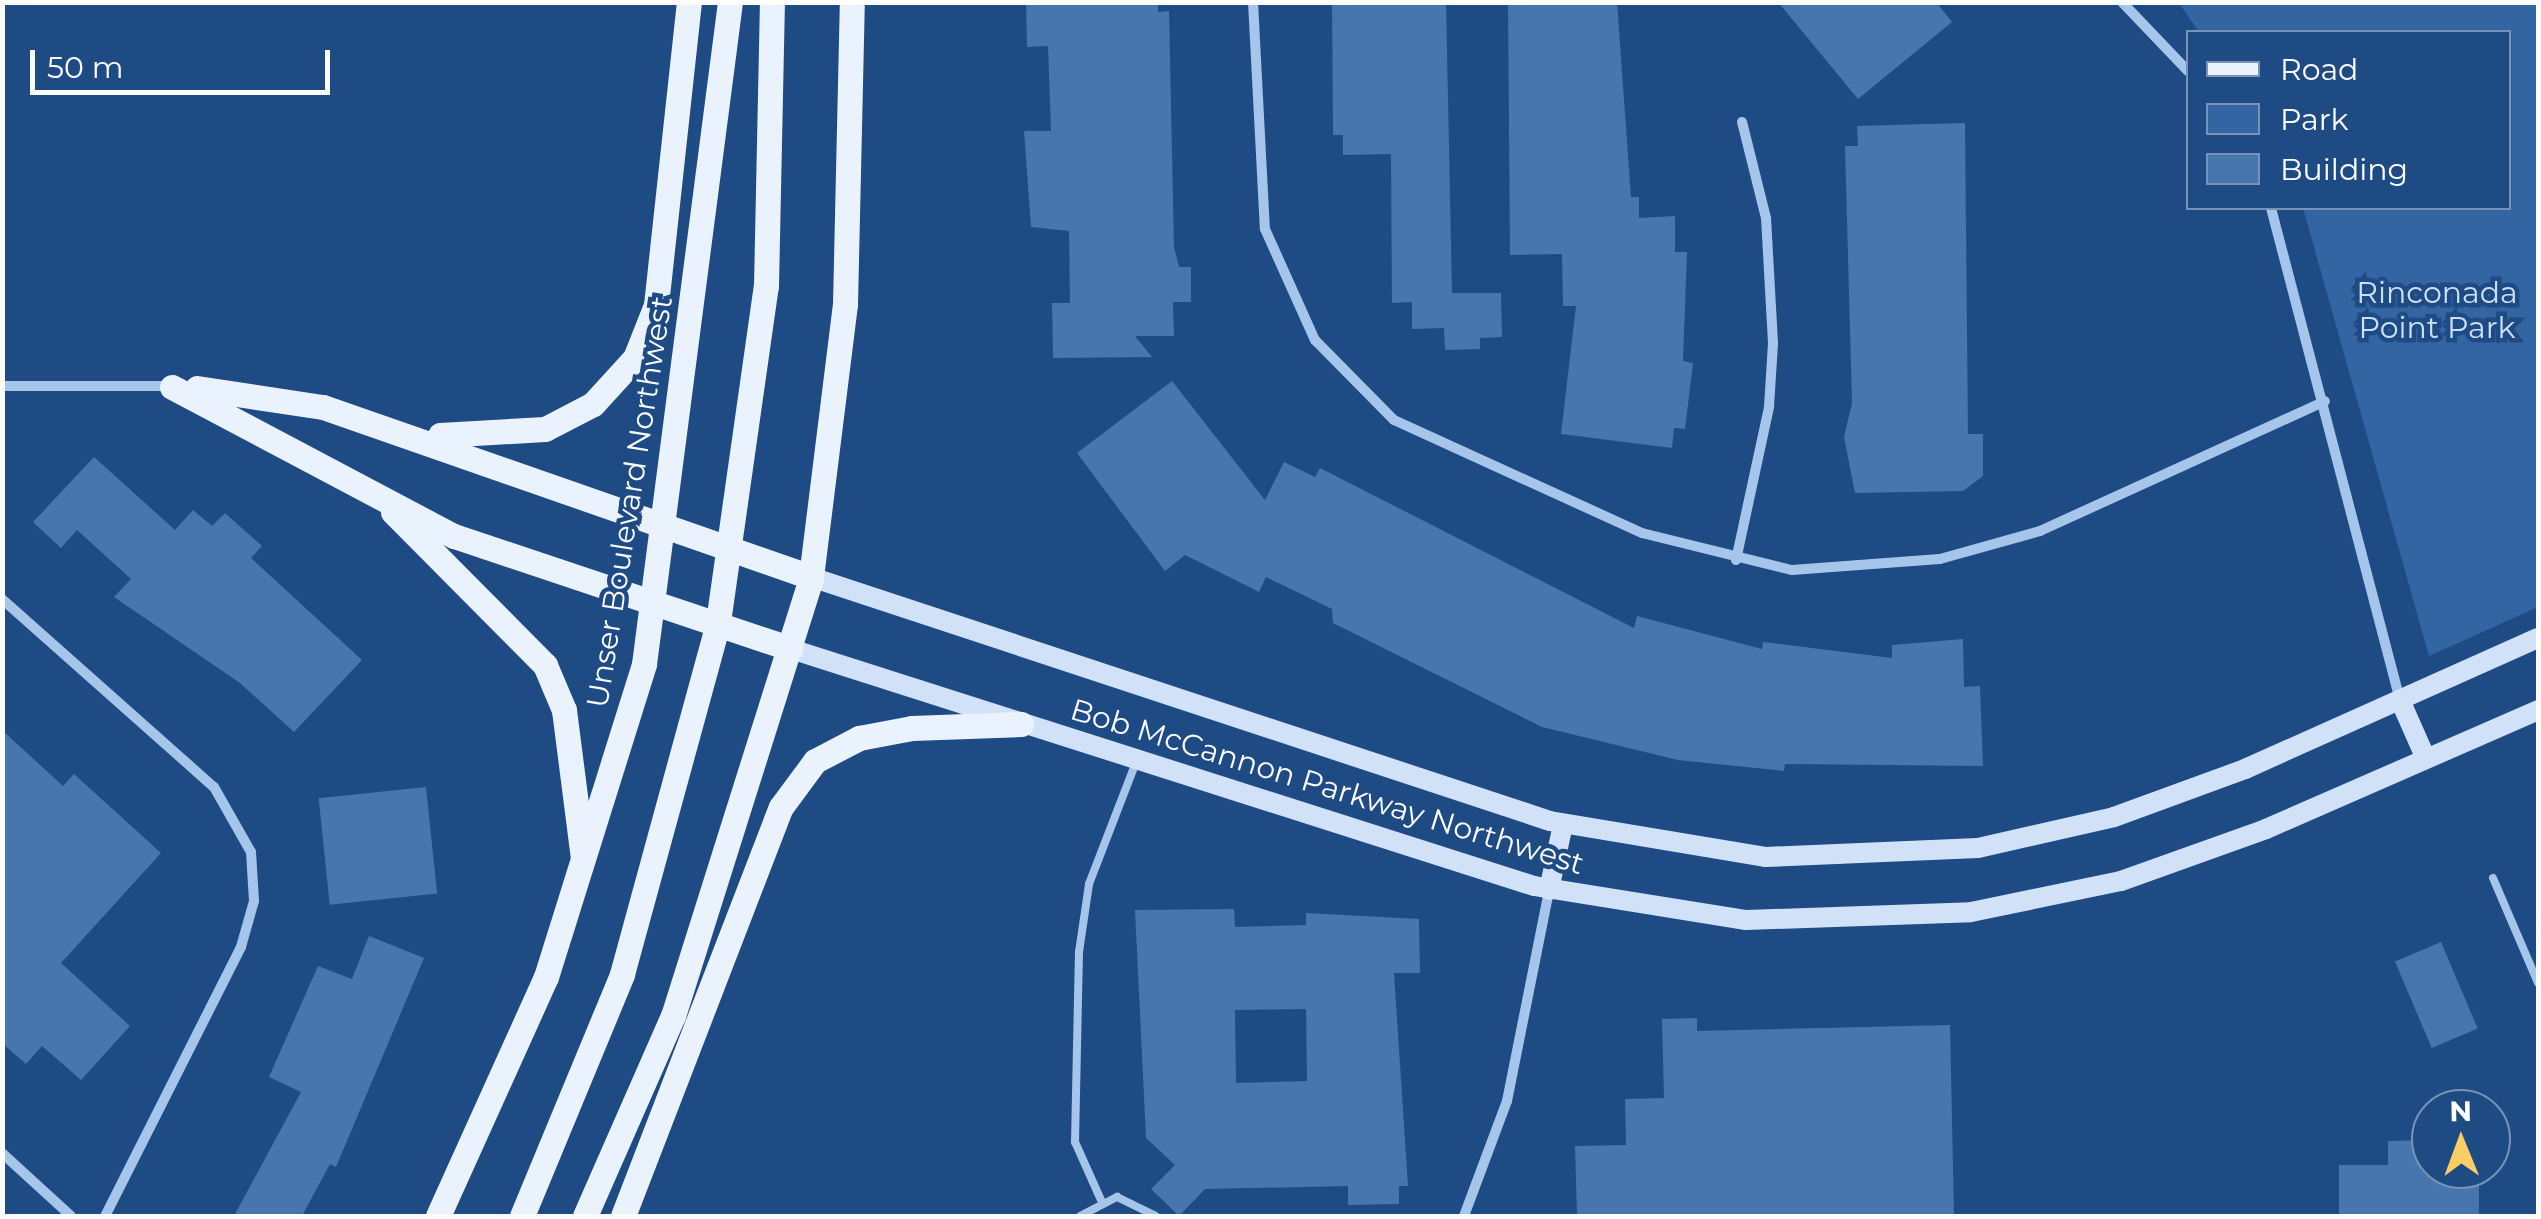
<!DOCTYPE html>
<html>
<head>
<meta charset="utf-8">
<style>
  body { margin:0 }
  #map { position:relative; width:2541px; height:1219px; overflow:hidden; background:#1e4b84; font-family:Montserrat,sans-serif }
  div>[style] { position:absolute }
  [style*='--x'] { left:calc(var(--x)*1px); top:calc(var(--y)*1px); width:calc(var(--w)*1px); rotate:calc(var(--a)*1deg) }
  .green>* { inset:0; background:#3265a2 }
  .building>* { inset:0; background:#4775ad; transform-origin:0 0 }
  .lane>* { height:8px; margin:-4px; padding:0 4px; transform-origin:4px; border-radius:4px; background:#a6c5ea }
  .street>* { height:10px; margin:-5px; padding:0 5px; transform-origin:5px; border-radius:5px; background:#a6c5ea }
  .secondary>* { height:20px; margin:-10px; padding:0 10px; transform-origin:10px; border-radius:10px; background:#d1e2f8 }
  .primary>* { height:25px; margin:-12.5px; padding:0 12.5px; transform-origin:12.5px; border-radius:12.5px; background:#eaf2fe }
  span { translate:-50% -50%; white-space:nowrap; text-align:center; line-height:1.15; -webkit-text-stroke:9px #1e4b84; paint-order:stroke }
  .park-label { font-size:30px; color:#cbdff7 }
  .street-label { font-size:30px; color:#fff }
  .frame { position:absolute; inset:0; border:5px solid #fff; pointer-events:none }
  .legend { position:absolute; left:2186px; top:30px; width:325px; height:180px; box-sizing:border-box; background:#1e4b84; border:2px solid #7893b5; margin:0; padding:12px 18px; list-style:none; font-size:30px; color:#fff }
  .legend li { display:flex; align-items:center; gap:20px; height:50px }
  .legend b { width:50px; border:2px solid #7893b5 }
  .north { position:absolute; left:2411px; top:1089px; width:100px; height:100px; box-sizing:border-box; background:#1e4b84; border:2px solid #7893b5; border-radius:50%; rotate:359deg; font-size:28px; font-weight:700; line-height:40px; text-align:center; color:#fff }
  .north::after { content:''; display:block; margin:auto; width:35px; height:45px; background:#f8ce65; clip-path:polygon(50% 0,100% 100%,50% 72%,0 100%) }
  .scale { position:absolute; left:30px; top:50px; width:300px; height:45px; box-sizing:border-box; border:5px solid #fff; border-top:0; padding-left:12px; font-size:30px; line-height:35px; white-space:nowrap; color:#fff; -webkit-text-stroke:8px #1e4b84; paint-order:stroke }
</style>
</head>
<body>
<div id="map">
  <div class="green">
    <i style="clip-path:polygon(2179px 3px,2538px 3px,2538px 607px,2429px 656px,2303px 208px,2508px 208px,2508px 32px,2199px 32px)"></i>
  </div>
  <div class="building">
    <i style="clip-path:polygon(1026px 2px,1158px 2px,1158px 12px,1169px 11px,1174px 247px,1179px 267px,1191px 267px,1191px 302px,1173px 302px,1174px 336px,1135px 336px,1152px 357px,1053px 358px,1052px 303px,1070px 303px,1069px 231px,1031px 227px,1024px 131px,1051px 131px,1048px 46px,1027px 47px)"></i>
    <i style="clip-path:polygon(1332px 2px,1446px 2px,1452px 293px,1501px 293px,1502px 337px,1480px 338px,1480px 349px,1445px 350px,1444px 328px,1412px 329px,1412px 302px,1392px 303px,1391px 154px,1343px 155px,1343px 135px,1333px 135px)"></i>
    <i style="clip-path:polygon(1508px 2px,1617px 2px,1631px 197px,1639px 197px,1639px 218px,1675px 216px,1675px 252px,1687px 252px,1683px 361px,1693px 363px,1685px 429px,1674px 428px,1672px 448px,1561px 434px,1576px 306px,1563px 306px,1562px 254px,1510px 255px)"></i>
    <i style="clip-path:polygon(1778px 2px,1936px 2px,1952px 22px,1858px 99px)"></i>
    <i style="clip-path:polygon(1965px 123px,1968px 434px,1983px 434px,1983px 476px,1963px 491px,1855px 493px,1844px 437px,1852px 403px,1845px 146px,1858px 146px,1857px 126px)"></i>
    <i style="clip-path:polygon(1172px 381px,1265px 500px,1284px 462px,1315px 477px,1320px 468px,1634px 628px,1637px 616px,1762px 649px,1763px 642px,1892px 658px,1892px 645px,1963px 639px,1964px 687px,1980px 686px,1983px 766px,1785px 764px,1784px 771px,1678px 760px,1542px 727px,1333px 623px,1332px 609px,1266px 577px,1259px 592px,1185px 555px,1165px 571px,1077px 453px)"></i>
    <i style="clip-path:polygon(94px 457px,175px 530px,193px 510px,212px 526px,225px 513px,262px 546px,251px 558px,362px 660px,294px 732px,240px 683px,114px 597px,131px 579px,77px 530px,61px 548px,33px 522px)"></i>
    <i style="clip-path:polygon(2px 730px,63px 786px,74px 774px,161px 853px,61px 963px,130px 1026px,81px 1080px,42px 1046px,26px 1064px,2px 1043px)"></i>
    <i style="left:426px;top:787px;width:107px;height:108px;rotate:84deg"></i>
    <i style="clip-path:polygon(evenodd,1234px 909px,1235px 927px,1306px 925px,1306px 913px,1419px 919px,1420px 973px,1394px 973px,1408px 1186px,1399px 1186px,1399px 1204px,1348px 1205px,1348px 1186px,1205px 1189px,1179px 1216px,1151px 1189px,1175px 1165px,1146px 1138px,1135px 910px,1234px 909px,1306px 1009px,1307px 1081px,1236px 1083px,1235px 1010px,1306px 1009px)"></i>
    <i style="clip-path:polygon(369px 936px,424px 958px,336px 1167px,330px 1164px,302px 1216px,234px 1216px,301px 1092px,269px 1077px,318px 966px,352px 979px)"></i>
    <i style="left:2441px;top:942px;width:94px;height:50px;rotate:67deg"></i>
    <i style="clip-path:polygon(1697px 1018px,1697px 1031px,1950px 1025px,1954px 1216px,1577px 1216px,1575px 1146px,1626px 1145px,1625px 1099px,1664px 1098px,1662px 1019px)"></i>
    <i style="clip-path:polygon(2431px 1140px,2431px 1169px,2479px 1169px,2479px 1216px,2339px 1216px,2339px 1165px,2388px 1165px,2388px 1141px)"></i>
  </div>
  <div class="lane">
    <i style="--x:2493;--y:878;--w:114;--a:66.8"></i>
    <i style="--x:1101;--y:1200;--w:64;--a:-114.1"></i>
    <i style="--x:1075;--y:1142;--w:190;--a:-88.8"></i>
    <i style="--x:1079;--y:952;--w:69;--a:-81.6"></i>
    <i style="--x:1089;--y:884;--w:131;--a:-68.9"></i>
    <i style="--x:1080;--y:1216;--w:42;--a:-27.2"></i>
    <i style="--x:1117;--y:1197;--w:43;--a:26"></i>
  </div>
  <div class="street">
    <i style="--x:1253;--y:2;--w:227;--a:87"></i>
    <i style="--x:1265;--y:229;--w:122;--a:65.8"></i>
    <i style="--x:1315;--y:340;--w:112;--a:45.4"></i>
    <i style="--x:1394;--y:420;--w:273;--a:24.5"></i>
    <i style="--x:1642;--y:533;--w:154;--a:13.9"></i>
    <i style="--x:1792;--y:570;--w:148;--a:-4.3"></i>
    <i style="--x:1940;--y:559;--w:104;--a:-15.6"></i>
    <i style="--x:2040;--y:531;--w:313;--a:-24.5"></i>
    <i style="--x:2122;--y:2;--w:95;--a:46.3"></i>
    <i style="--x:2271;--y:208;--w:509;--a:75.31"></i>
    <i style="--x:2;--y:386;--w:169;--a:0"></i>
    <i style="--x:1736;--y:560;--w:157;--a:-77.8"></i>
    <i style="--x:1769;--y:407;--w:64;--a:-86.4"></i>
    <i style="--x:1773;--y:343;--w:125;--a:-93.2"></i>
    <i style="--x:1766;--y:218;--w:99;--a:-104"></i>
    <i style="--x:2;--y:599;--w:283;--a:41.6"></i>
    <i style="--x:214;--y:787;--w:75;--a:60.4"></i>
    <i style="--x:251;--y:852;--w:49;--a:86.5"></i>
    <i style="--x:254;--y:901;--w:48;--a:105.8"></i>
    <i style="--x:241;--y:947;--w:301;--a:116.8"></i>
    <i style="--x:2;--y:1153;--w:93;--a:42.4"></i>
    <i style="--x:1464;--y:1216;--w:123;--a:-69.5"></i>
    <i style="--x:1507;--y:1101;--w:215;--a:-78.7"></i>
  </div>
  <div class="secondary">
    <i style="--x:811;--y:577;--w:778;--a:18.27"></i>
    <i style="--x:1550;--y:821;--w:218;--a:9.5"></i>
    <i style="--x:1765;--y:857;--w:213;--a:-2.4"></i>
    <i style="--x:1978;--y:848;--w:139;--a:-12.8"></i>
    <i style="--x:2114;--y:817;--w:140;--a:-20.1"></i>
    <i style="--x:2245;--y:769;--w:321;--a:-24.1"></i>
    <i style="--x:791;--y:649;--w:780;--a:17.69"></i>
    <i style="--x:1534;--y:886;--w:215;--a:9.1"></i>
    <i style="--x:1746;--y:920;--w:225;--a:-2"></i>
    <i style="--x:1971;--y:912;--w:153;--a:-11.7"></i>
    <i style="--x:2121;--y:881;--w:154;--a:-19.7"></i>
    <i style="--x:2266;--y:829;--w:297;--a:-23.6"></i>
    <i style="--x:2400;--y:700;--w:64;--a:66.2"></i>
    <i style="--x:1549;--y:890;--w:67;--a:-78"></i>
  </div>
  <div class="primary">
    <i style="--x:172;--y:387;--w:319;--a:27.9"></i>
    <i style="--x:454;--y:536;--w:355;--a:18.5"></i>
    <i style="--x:197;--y:388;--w:127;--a:8.6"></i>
    <i style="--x:323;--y:407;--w:517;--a:19.21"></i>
    <i style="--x:440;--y:435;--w:105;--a:-3.3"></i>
    <i style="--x:545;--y:429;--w:54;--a:-27.5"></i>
    <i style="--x:593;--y:404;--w:62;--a:-47.6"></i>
    <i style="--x:635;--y:358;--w:57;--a:-68.4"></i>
    <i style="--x:656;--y:305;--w:305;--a:-83.8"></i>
    <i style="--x:393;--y:512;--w:216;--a:45.2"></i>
    <i style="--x:545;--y:665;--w:49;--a:67.1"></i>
    <i style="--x:564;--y:710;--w:149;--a:82.7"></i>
    <i style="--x:438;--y:1216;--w:262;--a:-65.7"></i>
    <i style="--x:546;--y:977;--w:328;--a:-72.6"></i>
    <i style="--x:644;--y:664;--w:668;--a:-82.6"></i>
    <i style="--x:522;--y:1216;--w:262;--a:-67.5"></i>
    <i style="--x:622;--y:974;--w:365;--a:-74.7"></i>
    <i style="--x:718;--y:622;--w:339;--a:-81.9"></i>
    <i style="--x:766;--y:286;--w:284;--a:-88.8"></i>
    <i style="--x:585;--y:1216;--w:219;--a:-66.3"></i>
    <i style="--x:673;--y:1016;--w:460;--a:-72.5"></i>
    <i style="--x:811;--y:577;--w:275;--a:-82.9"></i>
    <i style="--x:845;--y:304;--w:302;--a:-88.7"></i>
    <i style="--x:623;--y:1216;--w:438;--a:-68.9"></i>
    <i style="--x:781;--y:807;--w:57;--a:-53.5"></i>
    <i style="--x:815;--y:761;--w:50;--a:-27.6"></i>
    <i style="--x:859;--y:738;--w:54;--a:-10.7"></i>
    <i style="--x:912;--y:728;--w:109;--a:-2.1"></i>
  </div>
  <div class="park-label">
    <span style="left:2437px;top:310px">Rinconada<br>Point Park</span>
  </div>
  <div class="street-label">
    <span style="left:630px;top:502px;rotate:-81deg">Unser Boulevard Northwest</span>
    <span style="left:1327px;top:787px;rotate:17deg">Bob McCannon Parkway Northwest</span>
  </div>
  <div class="frame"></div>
  <ul class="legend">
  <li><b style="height:12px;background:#eaf2fe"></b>Road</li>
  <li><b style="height:28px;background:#3265a2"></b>Park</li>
  <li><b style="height:28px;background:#4775ad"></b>Building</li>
  </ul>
  <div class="north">N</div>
  <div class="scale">50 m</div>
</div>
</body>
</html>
